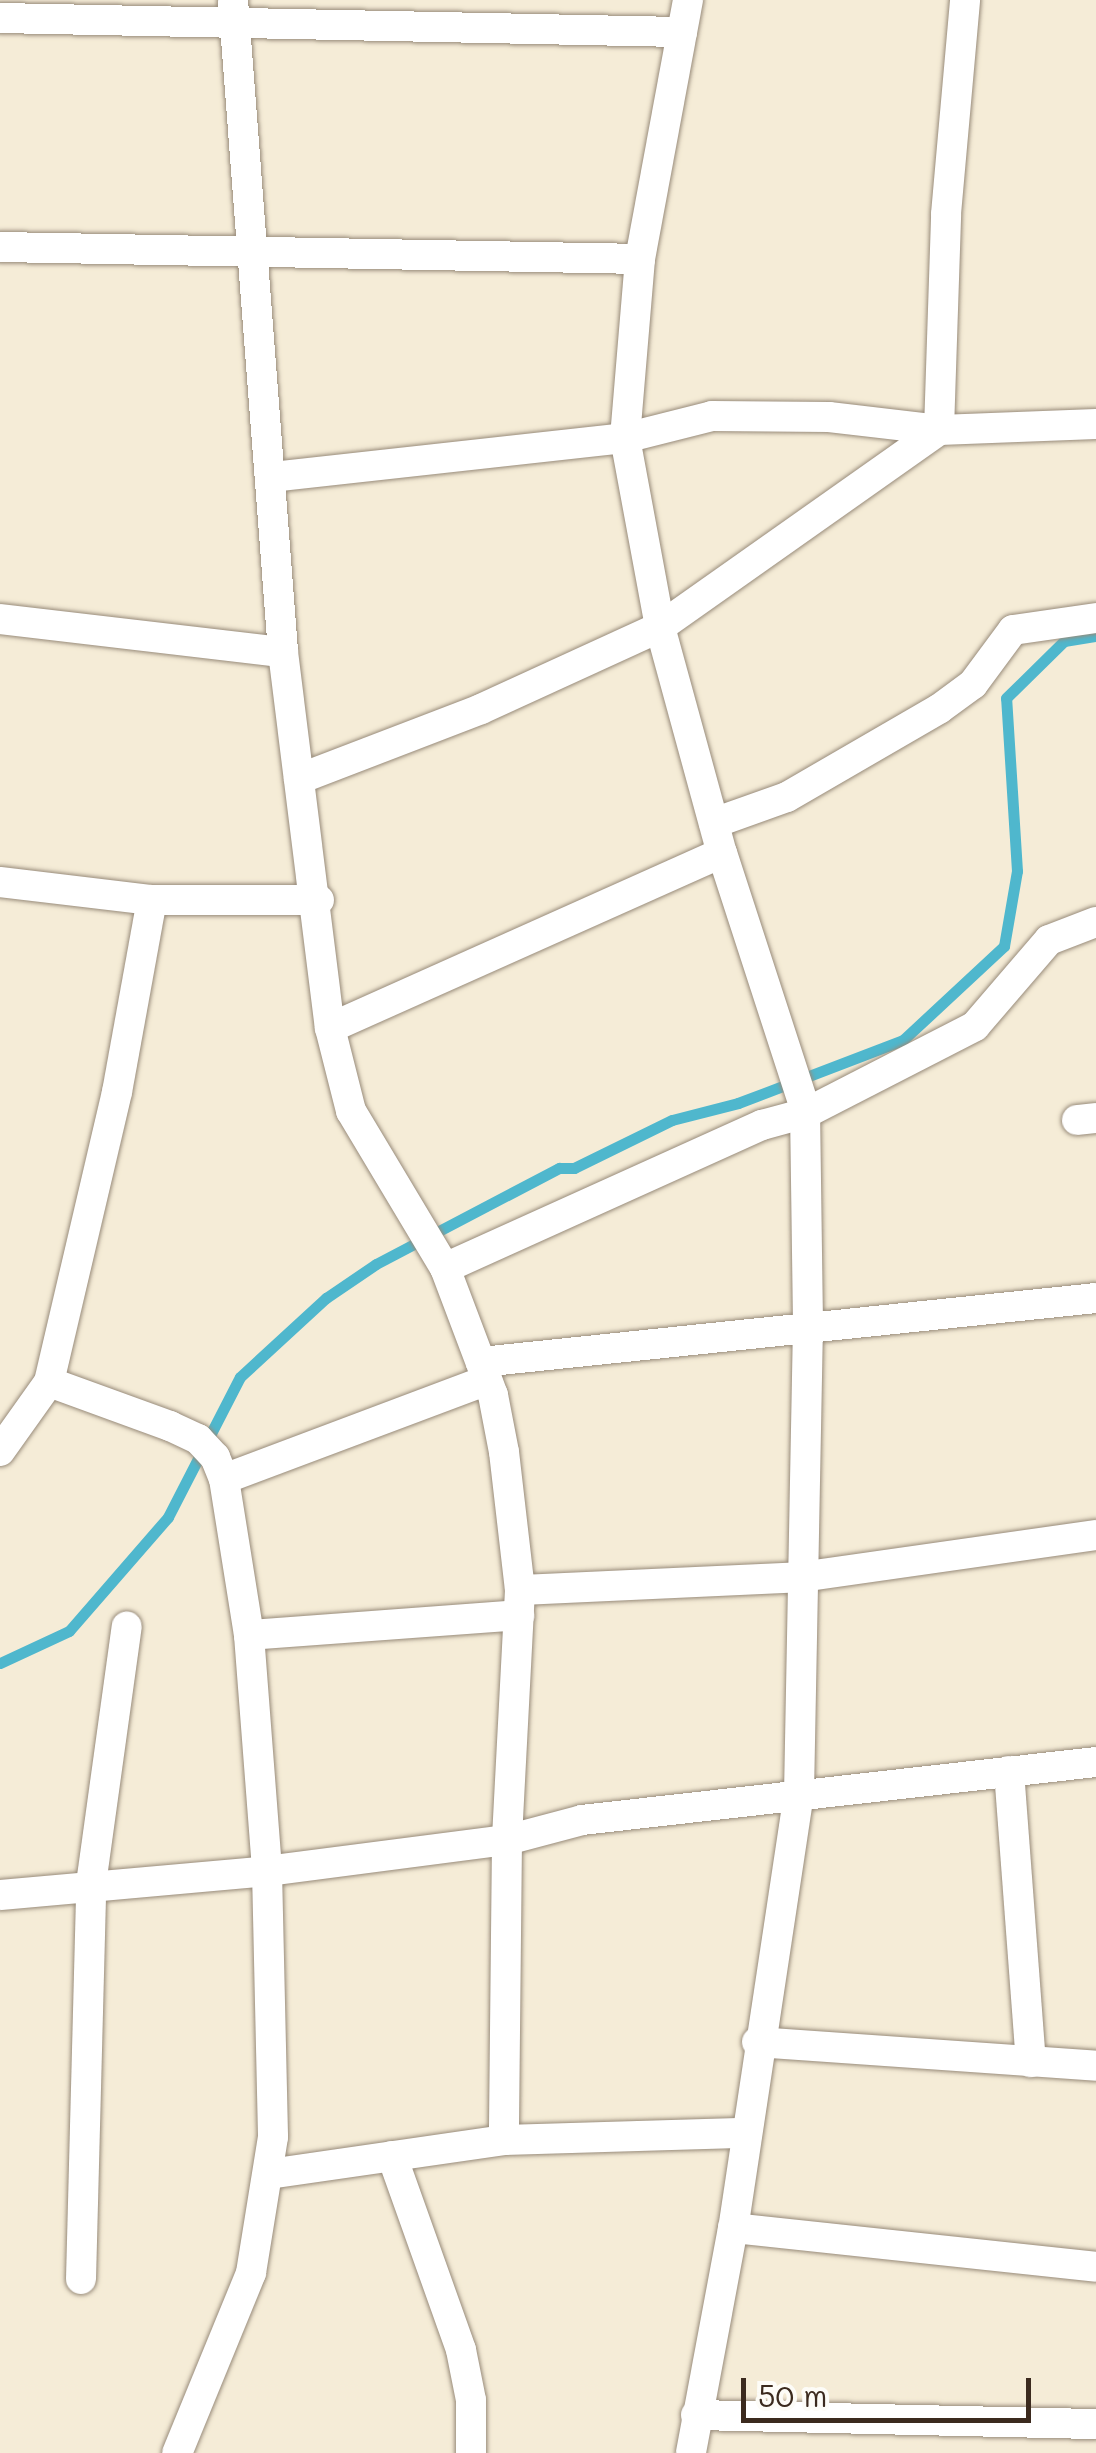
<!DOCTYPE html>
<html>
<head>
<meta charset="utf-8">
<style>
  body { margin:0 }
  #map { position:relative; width:1096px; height:2453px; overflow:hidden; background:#f5ecd7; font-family:Mali,sans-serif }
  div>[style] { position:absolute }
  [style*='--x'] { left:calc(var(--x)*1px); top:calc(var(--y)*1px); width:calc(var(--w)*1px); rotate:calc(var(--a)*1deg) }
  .stream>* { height:11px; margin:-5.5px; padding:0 5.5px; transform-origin:5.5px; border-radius:5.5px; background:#4fb7cd }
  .roads { filter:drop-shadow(0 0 2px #988b7a) drop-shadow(0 0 2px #988b7a) }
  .minor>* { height:30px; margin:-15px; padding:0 15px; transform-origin:15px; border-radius:15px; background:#fff }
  span { translate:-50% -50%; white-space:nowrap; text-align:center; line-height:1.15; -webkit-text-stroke:9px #fdfcf7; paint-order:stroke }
  .scale { position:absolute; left:741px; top:2378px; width:290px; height:45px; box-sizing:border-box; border:5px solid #3b2a1e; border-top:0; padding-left:12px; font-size:30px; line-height:35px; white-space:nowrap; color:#3b2a1e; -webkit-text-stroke:8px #fdfcf7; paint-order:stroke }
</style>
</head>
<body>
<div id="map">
  <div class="stream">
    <i style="--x:0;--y:1663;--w:76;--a:-24.9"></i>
    <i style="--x:69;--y:1631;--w:151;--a:-49"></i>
    <i style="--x:168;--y:1517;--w:157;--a:-62.8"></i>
    <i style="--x:240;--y:1377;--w:117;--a:-42.6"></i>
    <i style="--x:326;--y:1298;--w:60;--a:-34.2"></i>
    <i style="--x:376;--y:1264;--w:207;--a:-27.7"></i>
    <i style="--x:559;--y:1168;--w:15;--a:0"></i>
    <i style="--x:574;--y:1168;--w:109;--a:-26.1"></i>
    <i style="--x:672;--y:1120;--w:68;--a:-14.4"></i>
    <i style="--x:738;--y:1103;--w:177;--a:-20.9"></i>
    <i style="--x:903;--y:1040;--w:138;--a:-42.9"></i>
    <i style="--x:1004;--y:946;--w:76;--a:-80.2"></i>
    <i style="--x:1017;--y:871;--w:173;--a:-93.6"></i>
    <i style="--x:1006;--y:698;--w:81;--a:-44.5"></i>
    <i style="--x:1064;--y:641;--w:32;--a:-9"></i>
  </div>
  <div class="roads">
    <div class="minor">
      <i style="--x:233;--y:0;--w:654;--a:85.61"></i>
      <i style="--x:283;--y:652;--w:379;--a:82.9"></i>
      <i style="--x:330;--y:1028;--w:86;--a:75.8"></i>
      <i style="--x:351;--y:1111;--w:183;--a:59.1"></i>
      <i style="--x:445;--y:1268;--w:136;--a:69.3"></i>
      <i style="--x:493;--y:1395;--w:58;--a:79.1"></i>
      <i style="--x:504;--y:1452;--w:139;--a:83.4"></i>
      <i style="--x:520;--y:1590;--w:250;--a:93"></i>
      <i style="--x:507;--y:1840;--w:300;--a:90.6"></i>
      <i style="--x:688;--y:0;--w:263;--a:100.5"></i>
      <i style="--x:640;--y:259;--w:180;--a:94.8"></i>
      <i style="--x:625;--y:438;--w:192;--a:79.5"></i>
      <i style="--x:660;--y:627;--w:234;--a:74.7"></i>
      <i style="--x:722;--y:853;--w:269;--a:72"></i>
      <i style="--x:805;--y:1109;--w:216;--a:89.2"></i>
      <i style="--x:808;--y:1325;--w:468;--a:91.1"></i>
      <i style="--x:799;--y:1793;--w:440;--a:98.6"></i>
      <i style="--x:733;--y:2228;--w:229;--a:100.6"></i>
      <i style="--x:0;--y:18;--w:682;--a:1.18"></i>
      <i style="--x:0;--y:247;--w:640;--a:1.07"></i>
      <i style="--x:939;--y:430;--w:216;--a:-88.1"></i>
      <i style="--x:946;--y:214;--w:215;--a:-84.9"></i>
      <i style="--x:272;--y:477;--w:355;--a:-6.3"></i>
      <i style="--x:625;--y:438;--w:90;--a:-14.2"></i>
      <i style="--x:712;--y:416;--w:117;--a:0.5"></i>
      <i style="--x:829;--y:417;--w:111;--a:6.7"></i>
      <i style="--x:939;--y:430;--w:157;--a:-2.2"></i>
      <i style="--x:0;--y:619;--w:285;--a:6.7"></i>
      <i style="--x:299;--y:779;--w:195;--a:-21"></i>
      <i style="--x:481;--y:709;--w:197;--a:-24.6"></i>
      <i style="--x:660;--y:627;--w:342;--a:-35.2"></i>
      <i style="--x:714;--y:823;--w:77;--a:-19.6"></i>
      <i style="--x:787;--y:797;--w:176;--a:-30.1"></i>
      <i style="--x:939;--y:709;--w:42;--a:-36.3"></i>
      <i style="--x:973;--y:684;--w:67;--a:-53.5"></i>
      <i style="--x:1013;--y:630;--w:84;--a:-8.2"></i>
      <i style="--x:0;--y:882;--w:153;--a:6.8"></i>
      <i style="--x:152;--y:900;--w:167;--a:0"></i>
      <i style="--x:330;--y:1028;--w:429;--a:-24.1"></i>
      <i style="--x:1077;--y:1120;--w:19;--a:-6"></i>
      <i style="--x:445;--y:1268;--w:348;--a:-24.3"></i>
      <i style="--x:762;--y:1125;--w:46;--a:-15.3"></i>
      <i style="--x:806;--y:1113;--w:190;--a:-27.2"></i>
      <i style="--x:975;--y:1026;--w:113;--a:-49.3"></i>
      <i style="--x:1049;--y:940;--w:50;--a:-21"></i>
      <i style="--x:481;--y:1362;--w:618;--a:-5.94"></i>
      <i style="--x:49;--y:1382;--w:129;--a:20"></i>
      <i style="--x:170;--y:1426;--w:31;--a:25"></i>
      <i style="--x:198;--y:1439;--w:25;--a:47"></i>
      <i style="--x:215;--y:1457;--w:24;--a:68"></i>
      <i style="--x:224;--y:1479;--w:158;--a:80.9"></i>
      <i style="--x:249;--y:1635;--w:237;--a:85.6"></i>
      <i style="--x:267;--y:1871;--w:266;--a:88.7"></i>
      <i style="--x:273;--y:2137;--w:138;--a:99.2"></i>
      <i style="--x:251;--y:2273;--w:195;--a:112.3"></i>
      <i style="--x:0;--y:1451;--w:85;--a:-54.6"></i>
      <i style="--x:49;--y:1382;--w:298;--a:-76.8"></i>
      <i style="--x:117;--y:1092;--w:195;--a:-79.7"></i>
      <i style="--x:224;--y:1479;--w:281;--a:-20.6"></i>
      <i style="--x:520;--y:1590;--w:281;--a:-2.6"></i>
      <i style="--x:801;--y:1577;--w:298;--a:-8.1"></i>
      <i style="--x:249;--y:1635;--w:271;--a:-4.2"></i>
      <i style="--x:1009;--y:1771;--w:292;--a:85.7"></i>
      <i style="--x:0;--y:1895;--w:268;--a:-5.1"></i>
      <i style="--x:267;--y:1871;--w:242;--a:-7.4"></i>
      <i style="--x:507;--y:1840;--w:78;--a:-14.9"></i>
      <i style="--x:582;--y:1820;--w:517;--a:-6.44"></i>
      <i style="--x:757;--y:2042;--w:340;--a:4"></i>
      <i style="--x:392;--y:2156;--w:206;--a:70.4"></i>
      <i style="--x:461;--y:2350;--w:51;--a:78.7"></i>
      <i style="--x:471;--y:2400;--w:53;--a:90"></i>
      <i style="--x:269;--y:2174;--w:237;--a:-8.2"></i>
      <i style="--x:504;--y:2140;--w:243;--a:-1.7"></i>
      <i style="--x:733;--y:2228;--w:365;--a:6.1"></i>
      <i style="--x:81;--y:2279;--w:395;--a:-88.5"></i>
      <i style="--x:91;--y:1884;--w:260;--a:-82.1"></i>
      <i style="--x:696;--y:2415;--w:400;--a:1.3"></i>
    </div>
  </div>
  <div class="scale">50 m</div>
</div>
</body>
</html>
